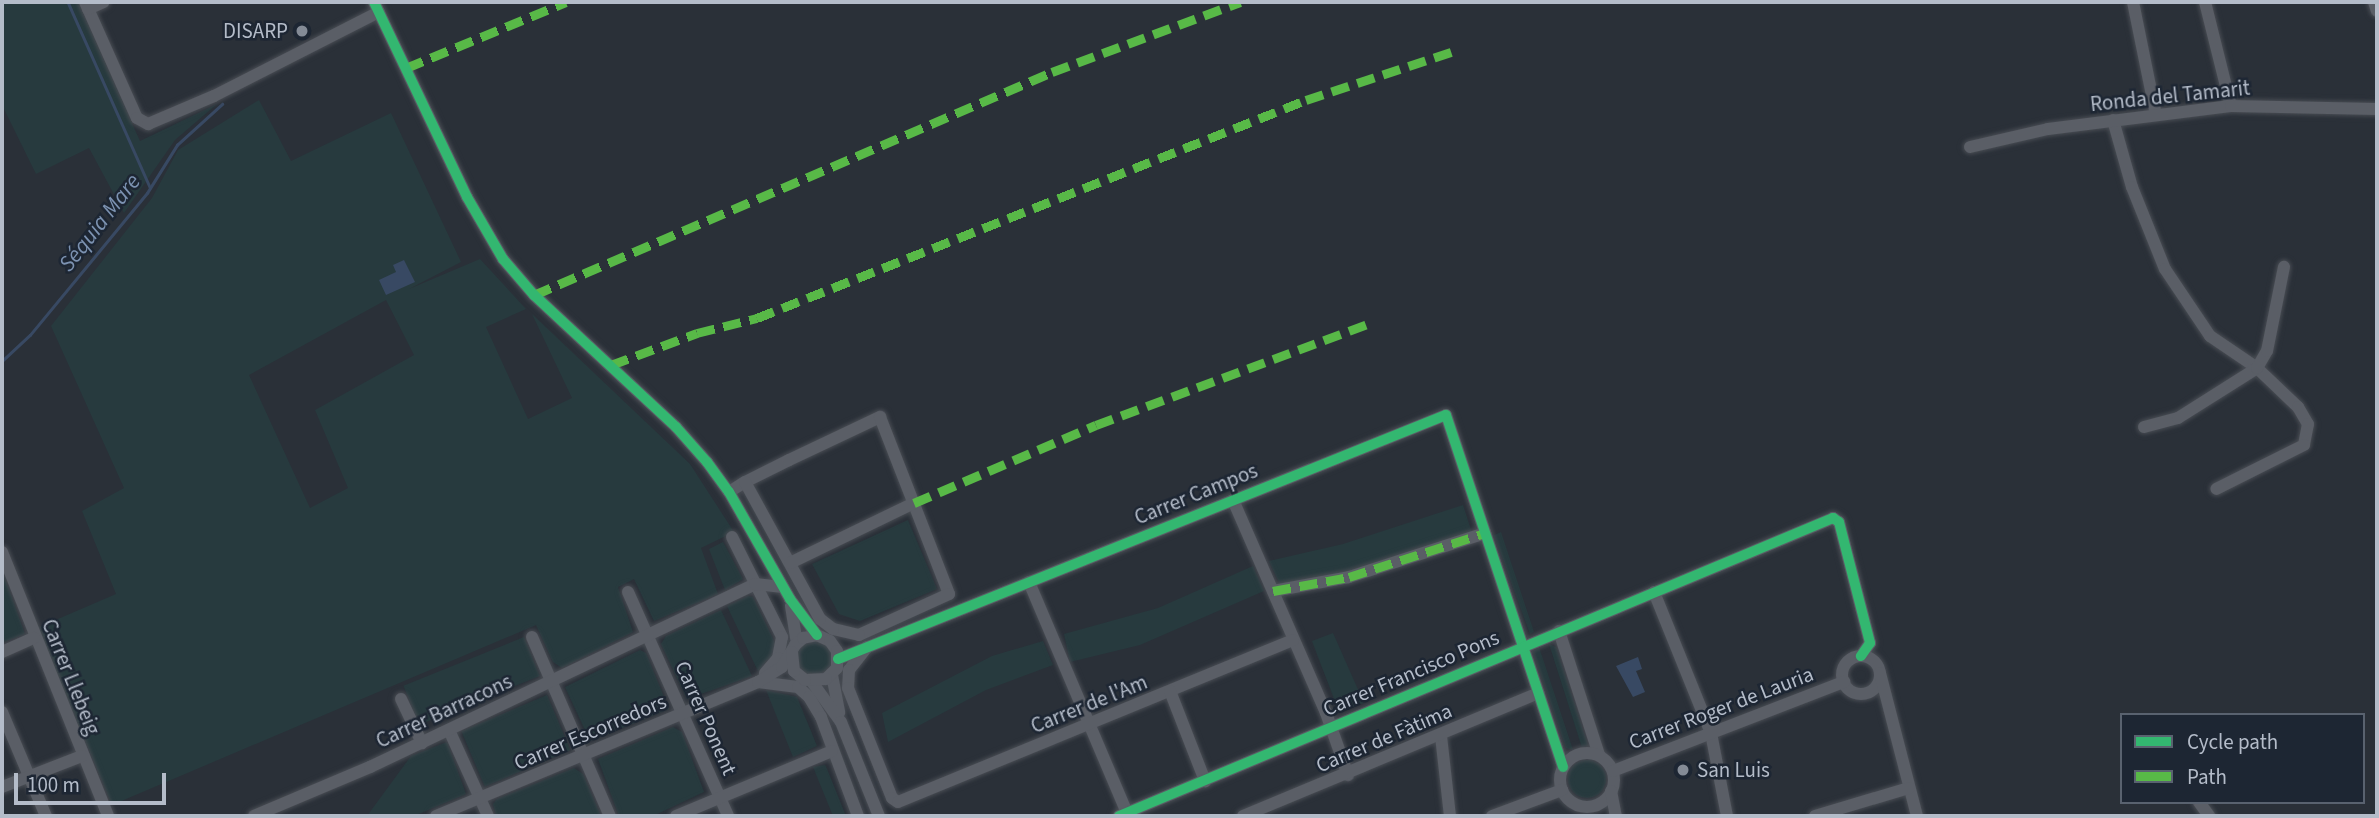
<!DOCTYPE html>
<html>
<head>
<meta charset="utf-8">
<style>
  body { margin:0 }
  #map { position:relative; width:2379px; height:818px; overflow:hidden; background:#2a3038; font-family:"Source Sans 3",sans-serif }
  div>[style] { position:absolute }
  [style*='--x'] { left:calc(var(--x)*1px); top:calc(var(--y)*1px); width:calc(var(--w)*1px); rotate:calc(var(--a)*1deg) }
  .green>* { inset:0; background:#273a3e; transform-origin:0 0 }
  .round { border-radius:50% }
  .water>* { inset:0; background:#384963 }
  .stream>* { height:2.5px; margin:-1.25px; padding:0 1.25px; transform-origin:1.25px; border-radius:1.25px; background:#384963 }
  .roads { filter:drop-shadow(0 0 2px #484c53) drop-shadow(0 0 2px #484c53) }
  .minor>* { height:12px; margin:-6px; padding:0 6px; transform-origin:6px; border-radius:6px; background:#5a5e66 }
  .minor>.ring { margin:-6px; padding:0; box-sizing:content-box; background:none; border:12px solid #5a5e66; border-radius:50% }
  .quiet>* { height:9px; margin-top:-4.5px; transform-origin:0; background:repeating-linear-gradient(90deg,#58b947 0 18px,transparent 0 27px) }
  .cycleway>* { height:10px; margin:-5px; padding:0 5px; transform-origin:5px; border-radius:5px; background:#33b770 }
  .dots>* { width:19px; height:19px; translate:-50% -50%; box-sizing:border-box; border:4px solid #1d2633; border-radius:50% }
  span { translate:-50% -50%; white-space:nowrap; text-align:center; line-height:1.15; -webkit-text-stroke:5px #1d2633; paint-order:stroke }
  .poi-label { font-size:21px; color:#b4bcc9 }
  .right { translate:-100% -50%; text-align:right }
  .left { translate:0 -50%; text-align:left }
  .street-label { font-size:21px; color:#b4bcc9 }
  .water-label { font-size:23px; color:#7c92b1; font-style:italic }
  .frame { position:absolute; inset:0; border:4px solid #b4bcc9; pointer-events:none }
  .legend { position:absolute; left:2120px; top:713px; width:245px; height:91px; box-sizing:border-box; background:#1d2633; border:2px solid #59626f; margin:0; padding:9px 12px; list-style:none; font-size:21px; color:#b4bcc9 }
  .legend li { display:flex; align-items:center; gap:14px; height:35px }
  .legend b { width:35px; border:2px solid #59626f }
  .scale { position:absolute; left:14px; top:773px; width:152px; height:32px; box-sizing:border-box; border:4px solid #b4bcc9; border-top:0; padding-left:9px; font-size:21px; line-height:24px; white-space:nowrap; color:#b4bcc9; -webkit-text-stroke:5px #1d2633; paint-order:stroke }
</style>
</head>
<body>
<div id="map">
  <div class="green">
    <i style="clip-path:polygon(2px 2px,78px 2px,140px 141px,217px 104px,175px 140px,124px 213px,89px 148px,36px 174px,2px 105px)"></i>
    <i style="clip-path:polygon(evenodd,259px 100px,291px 161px,391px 113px,461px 262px,409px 289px,480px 259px,526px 309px,486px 327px,528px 419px,572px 398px,532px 314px,690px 464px,734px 532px,701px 548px,718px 594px,654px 621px,634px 579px,618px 587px,633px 632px,562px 668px,553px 662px,536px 625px,112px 805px,37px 628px,116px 594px,82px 511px,124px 488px,51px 326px,152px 198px,178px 150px,259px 100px,386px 300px,414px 355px,315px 410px,348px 488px,310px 508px,249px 375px,386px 300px)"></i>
    <i style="clip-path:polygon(1463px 505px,1472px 533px,1341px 573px,1281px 587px,1269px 561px,1343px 544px)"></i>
    <i style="clip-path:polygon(908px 520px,937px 589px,860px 621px,839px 614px,812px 564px)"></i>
    <i style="clip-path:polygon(1501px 532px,1534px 632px,1530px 634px,1494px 535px)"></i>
    <i style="clip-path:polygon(723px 542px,743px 579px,725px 590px,709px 549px)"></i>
    <i style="clip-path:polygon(1253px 566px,1264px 591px,1140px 645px,1070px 662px,1064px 634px,1158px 608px)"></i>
    <i style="clip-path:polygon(2px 570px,25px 634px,2px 643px)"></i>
    <i style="clip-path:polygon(748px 596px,753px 597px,775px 643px,773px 655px,758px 671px,727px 606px)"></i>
    <i style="clip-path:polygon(721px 610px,752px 676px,687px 699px,661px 644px,666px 636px)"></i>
    <i style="clip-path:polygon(1333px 633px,1364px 703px,1339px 712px,1312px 641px)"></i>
    <i style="left:524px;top:637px;width:42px;height:130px;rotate:68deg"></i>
    <i style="clip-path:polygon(803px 638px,830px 641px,835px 671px,805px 680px,792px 652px)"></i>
    <i style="clip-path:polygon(1043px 641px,1053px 665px,986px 690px,888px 742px,882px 713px,992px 656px)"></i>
    <i style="clip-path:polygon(1549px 644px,1556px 647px,1588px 745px,1582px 748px)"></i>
    <i style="clip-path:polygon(1539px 647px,1573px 750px,1566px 748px,1533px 652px)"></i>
    <i style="clip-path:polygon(640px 650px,646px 653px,669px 709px,590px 741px,565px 687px)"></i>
    <i style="clip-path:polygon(766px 690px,797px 697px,817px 746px,793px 757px)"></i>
    <i style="left:547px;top:695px;width:60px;height:93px;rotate:67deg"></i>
    <i style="clip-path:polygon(673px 727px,682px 732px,704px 792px,653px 816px,619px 816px,598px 759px)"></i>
    <i style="clip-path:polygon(447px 742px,466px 794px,414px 816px,367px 816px,411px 756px)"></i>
    <i class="round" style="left:1568px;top:760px;width:38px;height:38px"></i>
    <i style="clip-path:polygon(825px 765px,827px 769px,846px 816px,833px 816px,813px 767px)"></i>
    <i style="clip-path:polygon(574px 768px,583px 774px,601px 816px,496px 816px,493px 804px,497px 799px)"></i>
  </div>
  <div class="water">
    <i style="clip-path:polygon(404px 260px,415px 282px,386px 295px,379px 280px,396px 272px,393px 265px)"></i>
    <i style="clip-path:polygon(1638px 657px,1642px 669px,1636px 671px,1645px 692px,1633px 697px,1616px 666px)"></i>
  </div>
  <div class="stream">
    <i style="--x:68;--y:2;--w:202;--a:66.1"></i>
    <i style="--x:2;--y:361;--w:38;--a:-43"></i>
    <i style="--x:30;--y:335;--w:184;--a:-50.5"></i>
    <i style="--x:147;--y:193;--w:57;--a:-58"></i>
    <i style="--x:177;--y:145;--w:61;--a:-42.3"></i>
  </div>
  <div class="roads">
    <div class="minor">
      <i style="--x:85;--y:2;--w:127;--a:65.9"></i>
      <i style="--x:137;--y:118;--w:13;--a:29"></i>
      <i style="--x:148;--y:124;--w:72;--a:-23"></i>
      <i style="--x:214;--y:96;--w:185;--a:-27"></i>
      <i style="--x:374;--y:2;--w:216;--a:64.5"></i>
      <i style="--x:467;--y:197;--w:72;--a:59.9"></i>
      <i style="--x:503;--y:259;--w:48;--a:49.3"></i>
      <i style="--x:534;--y:295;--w:194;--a:42.9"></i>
      <i style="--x:676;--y:427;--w:47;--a:48.5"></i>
      <i style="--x:707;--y:462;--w:37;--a:54"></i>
      <i style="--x:729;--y:492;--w:123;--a:60.3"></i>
      <i style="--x:790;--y:599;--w:45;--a:53.1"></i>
      <i style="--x:2133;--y:2;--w:115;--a:78.5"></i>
      <i style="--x:2205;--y:2;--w:107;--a:76"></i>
      <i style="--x:2374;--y:2;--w:9;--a:72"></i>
      <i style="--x:88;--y:9;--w:17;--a:-24"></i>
      <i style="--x:2113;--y:120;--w:70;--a:74.2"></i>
      <i style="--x:2132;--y:187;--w:88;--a:68.1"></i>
      <i style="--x:2165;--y:269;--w:81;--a:56.1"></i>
      <i style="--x:2210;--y:336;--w:57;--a:34.2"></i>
      <i style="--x:2257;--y:368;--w:57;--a:43.6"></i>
      <i style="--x:2298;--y:407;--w:20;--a:60"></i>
      <i style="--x:2308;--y:424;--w:21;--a:101"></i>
      <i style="--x:2304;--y:445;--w:98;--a:153.4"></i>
      <i style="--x:1970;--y:147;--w:80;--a:-13"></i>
      <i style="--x:2048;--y:129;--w:184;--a:-7.2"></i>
      <i style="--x:2231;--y:106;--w:146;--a:1.2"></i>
      <i style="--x:2144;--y:427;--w:35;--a:-15"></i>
      <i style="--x:2178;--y:418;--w:93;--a:-32.3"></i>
      <i style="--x:2257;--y:368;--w:20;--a:-60"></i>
      <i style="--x:2267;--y:351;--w:86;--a:-78.6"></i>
      <i style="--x:729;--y:492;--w:19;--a:-32"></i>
      <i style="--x:745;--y:482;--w:49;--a:-26.6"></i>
      <i style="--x:789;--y:460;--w:101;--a:-25.3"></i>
      <i style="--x:880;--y:417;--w:190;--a:68.7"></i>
      <i style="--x:949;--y:594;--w:99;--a:155.5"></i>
      <i style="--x:859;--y:635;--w:27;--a:-167"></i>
      <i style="--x:833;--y:629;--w:16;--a:-142"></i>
      <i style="--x:820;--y:619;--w:156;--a:-118.7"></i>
      <i style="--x:1233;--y:500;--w:232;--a:66.4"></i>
      <i style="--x:1326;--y:713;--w:66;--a:70.5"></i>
      <i style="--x:732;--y:537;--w:112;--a:63.4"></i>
      <i style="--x:782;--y:637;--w:21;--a:101"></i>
      <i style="--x:778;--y:658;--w:20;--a:131"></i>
      <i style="--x:2;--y:552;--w:284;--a:68.1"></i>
      <i style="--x:790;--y:563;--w:138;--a:-25.8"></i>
      <i style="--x:1029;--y:582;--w:251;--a:67"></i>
      <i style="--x:1273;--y:591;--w:77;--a:-10.4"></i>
      <i style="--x:1349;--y:577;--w:143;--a:-17.9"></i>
      <i style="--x:628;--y:592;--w:245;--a:65.9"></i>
      <i style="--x:1654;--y:592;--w:152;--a:68"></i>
      <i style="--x:1711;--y:733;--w:85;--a:79.1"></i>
      <i style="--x:791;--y:606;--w:37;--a:81"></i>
      <i style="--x:1559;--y:631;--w:130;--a:72.1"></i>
      <i style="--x:532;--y:637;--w:195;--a:66.5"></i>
      <i style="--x:867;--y:647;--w:29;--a:128"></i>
      <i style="--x:849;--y:670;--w:18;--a:93"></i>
      <i style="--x:848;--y:688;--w:118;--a:68.2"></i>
      <i style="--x:892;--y:798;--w:7;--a:34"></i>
      <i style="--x:898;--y:802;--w:427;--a:-22.3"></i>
      <i style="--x:2;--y:652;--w:35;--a:-24"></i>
      <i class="ring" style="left:1842px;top:656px;width:26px;height:26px"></i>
      <i style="--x:838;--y:659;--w:655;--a:-21.87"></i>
      <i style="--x:1446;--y:415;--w:371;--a:71.6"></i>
      <i style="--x:1880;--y:673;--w:148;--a:75.5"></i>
      <i style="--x:832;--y:675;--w:38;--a:79"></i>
      <i style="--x:758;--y:682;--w:40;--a:7.1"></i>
      <i style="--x:798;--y:687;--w:15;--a:42"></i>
      <i style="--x:809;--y:697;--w:23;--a:59"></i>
      <i style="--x:821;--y:717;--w:106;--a:69.5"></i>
      <i style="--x:812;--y:682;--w:49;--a:54.1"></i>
      <i style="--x:841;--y:722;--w:101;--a:68"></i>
      <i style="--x:1170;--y:691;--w:97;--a:68.7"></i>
      <i style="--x:401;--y:699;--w:49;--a:64.5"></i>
      <i style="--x:2;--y:712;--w:113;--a:67.1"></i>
      <i style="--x:449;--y:730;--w:94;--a:65.6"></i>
      <i style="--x:1441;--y:736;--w:81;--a:83.6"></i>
      <i class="ring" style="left:1560px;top:753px;width:42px;height:42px"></i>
      <i style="--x:1613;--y:771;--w:248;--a:-21.1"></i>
      <i style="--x:2;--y:787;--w:86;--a:-21.2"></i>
      <i style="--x:1611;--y:791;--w:25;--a:79"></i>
      <i style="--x:2199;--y:802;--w:17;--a:54"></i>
      <i style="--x:254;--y:816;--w:126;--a:-22.9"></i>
      <i style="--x:370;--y:767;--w:426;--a:-25.4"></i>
      <i style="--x:755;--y:584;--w:28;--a:6"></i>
      <i style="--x:436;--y:816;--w:349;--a:-22.6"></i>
      <i style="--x:758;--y:682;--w:28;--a:-32"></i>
      <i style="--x:782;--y:667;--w:26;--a:-59"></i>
      <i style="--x:795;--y:645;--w:11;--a:-41"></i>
      <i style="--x:803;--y:638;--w:14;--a:-12"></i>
      <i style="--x:817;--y:635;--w:14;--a:25"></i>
      <i style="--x:830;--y:641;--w:12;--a:55"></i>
      <i style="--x:837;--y:651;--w:17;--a:90"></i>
      <i style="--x:837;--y:668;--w:16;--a:135"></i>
      <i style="--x:826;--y:679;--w:21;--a:177"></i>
      <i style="--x:805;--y:680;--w:14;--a:-141"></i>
      <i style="--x:794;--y:671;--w:19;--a:-96"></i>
      <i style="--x:676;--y:816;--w:169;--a:-22.6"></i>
      <i style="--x:1119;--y:816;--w:774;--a:-22.65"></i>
      <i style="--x:1833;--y:518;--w:7;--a:34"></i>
      <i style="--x:1839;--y:522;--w:125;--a:75.6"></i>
      <i style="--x:1870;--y:643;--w:16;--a:125"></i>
      <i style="--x:1243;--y:816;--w:320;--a:-22.6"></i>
      <i style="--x:1492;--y:816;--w:75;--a:-20.4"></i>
      <i style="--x:1815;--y:816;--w:98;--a:-16.6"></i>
    </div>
  </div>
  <div class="quiet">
    <i style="--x:406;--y:68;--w:173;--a:-22.4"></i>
    <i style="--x:534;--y:295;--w:564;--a:-23.29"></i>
    <i style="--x:1052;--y:72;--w:201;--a:-20.4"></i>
    <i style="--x:611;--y:365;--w:92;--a:-20.4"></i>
    <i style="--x:697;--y:333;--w:62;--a:-14"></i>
    <i style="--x:757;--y:318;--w:591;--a:-21.66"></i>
    <i style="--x:1306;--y:100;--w:156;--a:-18.3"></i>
    <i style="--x:914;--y:503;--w:198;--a:-23.2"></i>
    <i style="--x:1096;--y:425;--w:293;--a:-20.4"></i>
    <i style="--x:1273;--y:591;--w:77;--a:-10.4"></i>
    <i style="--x:1349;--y:577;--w:143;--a:-17.9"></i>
  </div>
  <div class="cycleway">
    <i style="--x:374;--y:2;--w:216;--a:64.5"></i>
    <i style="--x:467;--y:197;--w:72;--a:59.9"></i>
    <i style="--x:503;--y:259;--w:48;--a:49.3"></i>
    <i style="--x:534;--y:295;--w:194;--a:42.9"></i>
    <i style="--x:676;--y:427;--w:47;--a:48.5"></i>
    <i style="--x:707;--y:462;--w:37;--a:54"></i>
    <i style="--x:729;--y:492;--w:123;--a:60.3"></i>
    <i style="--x:790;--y:599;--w:45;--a:53.1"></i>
    <i style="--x:838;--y:659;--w:655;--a:-21.87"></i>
    <i style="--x:1446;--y:415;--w:371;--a:71.6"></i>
    <i style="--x:1119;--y:816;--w:774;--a:-22.65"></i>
    <i style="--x:1833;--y:518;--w:7;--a:34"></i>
    <i style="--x:1839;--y:522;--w:125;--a:75.6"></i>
    <i style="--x:1870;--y:643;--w:16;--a:125"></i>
  </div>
  <div class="dots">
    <i style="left:302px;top:31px;background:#848b96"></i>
    <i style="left:1683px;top:770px;background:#848b96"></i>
  </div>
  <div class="poi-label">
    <span class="right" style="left:288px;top:31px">DISARP</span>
    <span class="left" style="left:1697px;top:770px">San Luis</span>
  </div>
  <div class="street-label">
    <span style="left:2170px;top:96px;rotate:-6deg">Ronda del Tamarit</span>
    <span style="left:1196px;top:494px;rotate:-22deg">Carrer Campos</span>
    <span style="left:1411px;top:673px;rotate:-23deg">Carrer Francisco Pons</span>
    <span style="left:71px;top:677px;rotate:68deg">Carrer Llebeig</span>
    <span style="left:1089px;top:704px;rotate:-22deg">Carrer de l'Am</span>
    <span style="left:1721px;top:708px;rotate:-21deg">Carrer Roger de Lauria</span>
    <span style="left:444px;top:711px;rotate:-25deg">Carrer Barracons</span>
    <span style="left:706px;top:718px;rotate:66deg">Carrer Ponent</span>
    <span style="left:590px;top:732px;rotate:-23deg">Carrer Escorredors</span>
    <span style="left:1384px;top:738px;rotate:-23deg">Carrer de Fàtima</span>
  </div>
  <div class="water-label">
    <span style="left:100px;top:223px;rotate:-52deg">Séquia Mare</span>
  </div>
  <div class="frame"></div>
  <ul class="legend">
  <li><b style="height:9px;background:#33b770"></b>Cycle path</li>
  <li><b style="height:9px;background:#58b947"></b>Path</li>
  </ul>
  <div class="scale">100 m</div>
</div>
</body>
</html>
